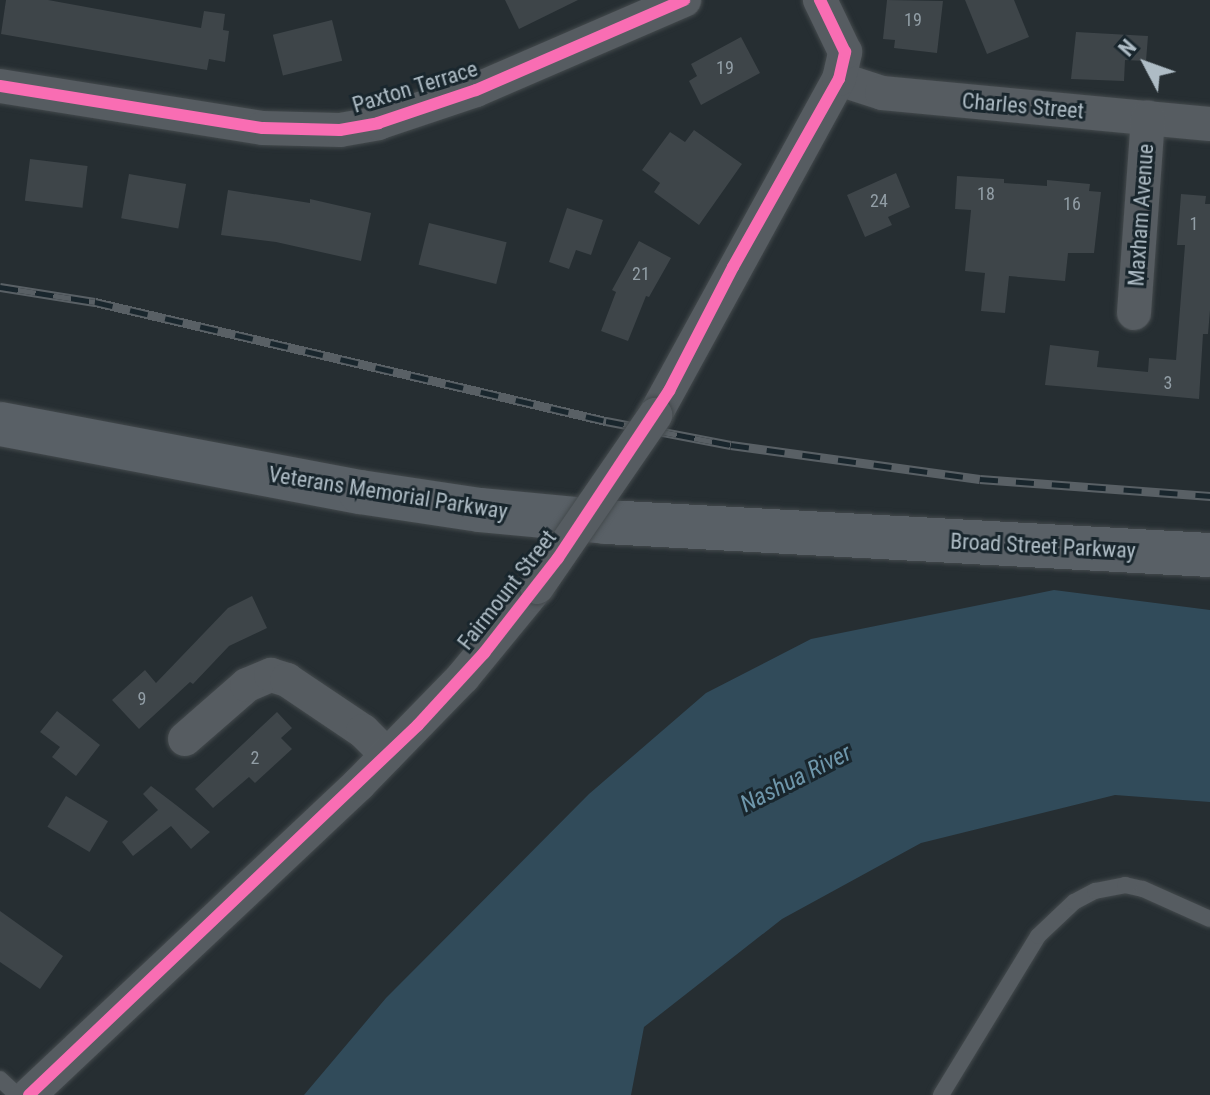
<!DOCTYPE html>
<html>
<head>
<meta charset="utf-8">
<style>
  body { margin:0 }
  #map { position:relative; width:1210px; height:1095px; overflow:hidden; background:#262e32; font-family:"Roboto Condensed",sans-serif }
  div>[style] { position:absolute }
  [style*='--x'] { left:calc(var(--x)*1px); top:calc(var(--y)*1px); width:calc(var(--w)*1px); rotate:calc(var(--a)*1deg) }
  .water>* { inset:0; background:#314b5a }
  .building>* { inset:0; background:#3e4549; transform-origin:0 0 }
  .roads { filter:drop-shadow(0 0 2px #444a4d) drop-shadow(0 0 2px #444a4d) }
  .service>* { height:16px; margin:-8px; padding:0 8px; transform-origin:8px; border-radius:8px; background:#565c61 }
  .minor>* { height:34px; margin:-17px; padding:0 17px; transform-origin:17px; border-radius:17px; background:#565c61 }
  .secondary>* { height:44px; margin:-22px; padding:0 22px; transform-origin:22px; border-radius:22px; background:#596066 }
  .rail>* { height:9px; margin-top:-4.5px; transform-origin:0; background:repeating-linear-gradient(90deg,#19262d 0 18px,#596065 0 36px); box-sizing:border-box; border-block:2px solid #596065 }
  .bridges { filter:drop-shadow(0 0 2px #444a4d) drop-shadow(0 0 2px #444a4d) }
  .minor-bridge>* { height:34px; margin:-17px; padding:0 17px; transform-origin:17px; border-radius:17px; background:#565c61 }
  .cycleway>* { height:12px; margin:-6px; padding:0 6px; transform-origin:6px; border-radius:6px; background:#f96db3 }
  span { translate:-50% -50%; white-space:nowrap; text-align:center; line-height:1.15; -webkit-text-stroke:6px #19262d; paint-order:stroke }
  .number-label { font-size:18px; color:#929ea6 }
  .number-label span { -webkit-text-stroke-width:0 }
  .street-label { font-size:22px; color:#aebcc5 }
  .water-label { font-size:24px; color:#6e96aa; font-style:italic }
  .north { position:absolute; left:1106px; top:24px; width:80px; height:80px; -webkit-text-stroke:6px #19262d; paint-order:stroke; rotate:311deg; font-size:22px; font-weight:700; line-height:32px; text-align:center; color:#aebcc5 }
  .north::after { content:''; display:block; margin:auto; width:28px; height:36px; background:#aebcc5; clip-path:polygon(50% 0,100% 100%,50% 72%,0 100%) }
</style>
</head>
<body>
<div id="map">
  <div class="water">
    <i style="clip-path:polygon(1054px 590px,1210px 610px,1210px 802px,1115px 795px,921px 843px,782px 919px,644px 1027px,631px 1095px,304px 1095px,386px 998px,589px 794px,706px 693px,811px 639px)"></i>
  </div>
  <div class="building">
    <i style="clip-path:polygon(6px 0,48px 0,201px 28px,204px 11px,225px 14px,223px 30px,229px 31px,225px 62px,209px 59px,207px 70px,1px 34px)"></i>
    <i style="clip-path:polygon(505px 0,578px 0,519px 29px)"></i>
    <i style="clip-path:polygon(887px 0,943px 1px,937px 53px,894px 48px,895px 40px,883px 39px)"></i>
    <i style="clip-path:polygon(965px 0,1014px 0,1029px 37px,987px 54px)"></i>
    <i style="left:332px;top:20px;width:42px;height:61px;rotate:76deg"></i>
    <i style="clip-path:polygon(1076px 32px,1148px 36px,1146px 61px,1125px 60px,1124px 81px,1071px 79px)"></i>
    <i style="clip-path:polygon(741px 37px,760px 73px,701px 105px,689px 81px,697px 76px,691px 64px)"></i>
    <i style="clip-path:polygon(694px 130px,742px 164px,699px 225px,654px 192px,660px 183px,642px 170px,670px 132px,685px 142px)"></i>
    <i style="left:30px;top:159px;width:58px;height:42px;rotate:7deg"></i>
    <i style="clip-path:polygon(896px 173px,910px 207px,888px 217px,892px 225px,865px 237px,847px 195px)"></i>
    <i style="left:129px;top:174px;width:58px;height:45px;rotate:10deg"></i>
    <i style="clip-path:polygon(957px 176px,1004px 179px,1004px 183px,1047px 186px,1047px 180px,1090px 184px,1089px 191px,1101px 192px,1094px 253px,1068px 253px,1065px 281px,1009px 276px,1005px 313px,981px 311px,985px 273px,965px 271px,971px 210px,955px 209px)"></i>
    <i style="clip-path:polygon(228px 190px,310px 203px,310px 199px,371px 213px,361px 261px,276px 242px,221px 235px)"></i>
    <i style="clip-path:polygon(1181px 194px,1206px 196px,1205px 204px,1210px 204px,1210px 310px,1208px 334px,1203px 334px,1199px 399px,1045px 385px,1050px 345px,1099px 351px,1097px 367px,1148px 372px,1149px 358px,1176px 360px,1185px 245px,1177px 245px)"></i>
    <i style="clip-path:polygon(567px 208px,603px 220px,591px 255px,576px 250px,569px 269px,549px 262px)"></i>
    <i style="left:429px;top:223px;width:80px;height:43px;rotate:14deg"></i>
    <i style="clip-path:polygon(639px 241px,671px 258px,649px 297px,646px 296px,628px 341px,601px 331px,616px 292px,612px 290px)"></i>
    <i style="clip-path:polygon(252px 596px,267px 628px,229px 646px,193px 684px,190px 682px,139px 729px,112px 700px,145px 670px,156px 683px,228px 608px)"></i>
    <i style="clip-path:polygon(57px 711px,100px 745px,76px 776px,52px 757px,60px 747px,40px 732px)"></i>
    <i style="clip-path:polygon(277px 712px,292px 728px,281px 738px,292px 749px,255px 783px,249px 777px,213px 808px,195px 789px)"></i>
    <i style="clip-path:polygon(151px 786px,176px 805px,210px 832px,191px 849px,171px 826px,133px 856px,122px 842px,158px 810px,143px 794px)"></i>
    <i style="left:66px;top:796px;width:49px;height:36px;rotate:31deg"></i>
    <i style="clip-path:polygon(0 911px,63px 956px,40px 989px,0 962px)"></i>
  </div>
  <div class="roads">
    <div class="service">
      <i style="--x:0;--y:1079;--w:23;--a:43"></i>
      <i style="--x:941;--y:1095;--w:186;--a:-58.6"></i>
      <i style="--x:1038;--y:936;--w:50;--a:-43.4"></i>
      <i style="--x:1074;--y:902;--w:24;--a:-28"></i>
      <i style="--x:1095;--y:891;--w:31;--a:-11"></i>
      <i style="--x:1125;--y:885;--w:18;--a:13"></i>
      <i style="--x:1143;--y:889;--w:73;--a:24.1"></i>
    </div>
    <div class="minor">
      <i style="--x:839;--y:79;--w:45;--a:18"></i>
      <i style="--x:882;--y:93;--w:329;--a:5.4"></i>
      <i style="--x:0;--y:86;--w:266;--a:9.1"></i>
      <i style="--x:263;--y:128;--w:77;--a:1.5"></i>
      <i style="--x:340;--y:130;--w:39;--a:-10"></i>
      <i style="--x:378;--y:123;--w:103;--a:-18.6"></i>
      <i style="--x:476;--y:90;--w:227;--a:-23.4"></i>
      <i style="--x:1134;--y:313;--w:196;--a:-85.9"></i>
      <i style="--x:655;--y:415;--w:383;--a:-61.3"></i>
      <i style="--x:839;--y:79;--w:28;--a:-77"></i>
      <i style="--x:845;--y:52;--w:58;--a:-115.7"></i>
      <i style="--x:185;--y:739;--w:82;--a:-41.1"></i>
      <i style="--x:247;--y:685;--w:26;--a:-23"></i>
      <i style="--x:271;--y:675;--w:17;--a:17"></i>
      <i style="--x:287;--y:680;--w:92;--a:33.9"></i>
      <i style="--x:363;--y:731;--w:34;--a:45"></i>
      <i style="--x:29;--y:1095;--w:453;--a:-43.3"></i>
      <i style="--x:359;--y:784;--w:149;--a:-45.8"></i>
      <i style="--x:463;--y:677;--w:117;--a:-50.6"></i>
    </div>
    <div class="secondary">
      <i style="--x:0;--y:424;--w:366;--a:10.7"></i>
      <i style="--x:360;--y:492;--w:121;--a:8.5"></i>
      <i style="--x:480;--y:510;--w:127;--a:5.4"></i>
      <i style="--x:606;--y:522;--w:605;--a:3.13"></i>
    </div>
  </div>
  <div class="rail">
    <i style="--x:0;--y:287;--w:96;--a:9"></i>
    <i style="--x:95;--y:302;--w:525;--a:13.11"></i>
    <i style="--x:606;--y:421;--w:127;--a:10.9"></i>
    <i style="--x:731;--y:445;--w:251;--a:7.8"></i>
    <i style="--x:980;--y:479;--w:231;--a:4.2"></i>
  </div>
  <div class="bridges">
    <div class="minor-bridge">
      <i style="--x:537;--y:587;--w:209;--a:-55.5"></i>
    </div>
  </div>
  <div class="cycleway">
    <i style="--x:0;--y:86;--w:266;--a:9.1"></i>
    <i style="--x:263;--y:128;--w:77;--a:1.5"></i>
    <i style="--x:340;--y:130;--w:39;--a:-10"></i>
    <i style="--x:378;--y:123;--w:103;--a:-18.6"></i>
    <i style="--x:476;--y:90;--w:227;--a:-23.4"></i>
    <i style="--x:29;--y:1095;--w:537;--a:-43.57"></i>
    <i style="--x:418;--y:725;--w:98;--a:-47.5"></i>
    <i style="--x:484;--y:653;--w:120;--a:-52.1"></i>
    <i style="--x:558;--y:558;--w:201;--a:-56.4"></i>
    <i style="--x:669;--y:391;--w:140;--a:-62.7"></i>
    <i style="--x:733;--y:267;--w:216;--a:-60.6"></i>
    <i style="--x:839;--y:79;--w:28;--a:-77"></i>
    <i style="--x:845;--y:52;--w:58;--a:-115.7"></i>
  </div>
  <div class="number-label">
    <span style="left:913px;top:20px">19</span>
    <span style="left:725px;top:68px">19</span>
    <span style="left:986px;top:194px">18</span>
    <span style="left:879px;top:201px">24</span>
    <span style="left:1072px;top:204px">16</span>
    <span style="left:1194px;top:224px">1</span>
    <span style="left:641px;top:274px">21</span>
    <span style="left:1168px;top:383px">3</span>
    <span style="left:142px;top:699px">9</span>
    <span style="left:255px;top:758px">2</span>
  </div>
  <div class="street-label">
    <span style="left:415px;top:87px;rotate:-17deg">Paxton Terrace</span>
    <span style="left:1023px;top:106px;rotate:5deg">Charles Street</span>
    <span style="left:1141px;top:215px;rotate:-86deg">Maxham Avenue</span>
    <span style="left:388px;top:493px;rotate:9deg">Veterans Memorial Parkway</span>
    <span style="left:1043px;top:546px;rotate:3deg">Broad Street Parkway</span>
    <span style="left:507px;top:590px;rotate:-52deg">Fairmount Street</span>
  </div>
  <div class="water-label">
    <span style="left:796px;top:779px;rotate:-27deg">Nashua River</span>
  </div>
  <div class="north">N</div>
</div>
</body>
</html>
